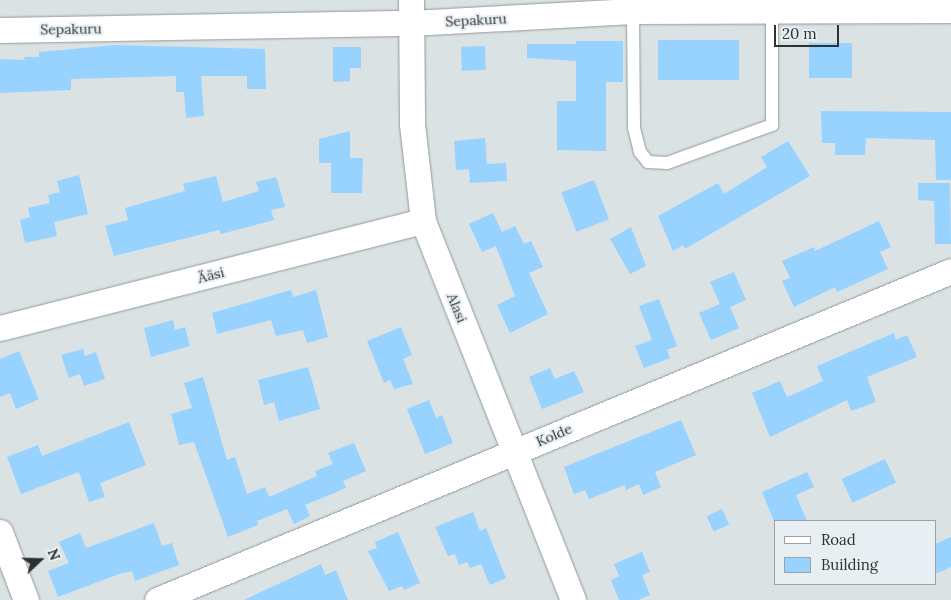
<!DOCTYPE html>
<html>
<head>
<meta charset="utf-8">
<style>
  body { margin:0 }
  #map { position:relative; width:951px; height:600px; overflow:hidden; background:#dae2e4; font-family:Lora,serif }
  div>[style] { position:absolute }
  [style*='--x'] { left:calc(var(--x)*1px); top:calc(var(--y)*1px); width:calc(var(--w)*1px); rotate:calc(var(--a)*1deg) }
  .building>* { inset:0; background:#98d2fe; transform-origin:0 0 }
  .roads { filter:drop-shadow(0 0 1px #929a9c) drop-shadow(0 0 1px #929a9c) }
  .lane>* { height:12px; margin:-6px; padding:0 6px; transform-origin:6px; border-radius:6px; background:#fff }
  .street>* { height:25px; margin:-12.5px; padding:0 12.5px; transform-origin:12.5px; border-radius:12.5px; background:#fff }
  span { translate:-50% -50%; white-space:nowrap; text-align:center; line-height:1.15; -webkit-text-stroke:4px #e7eff2; paint-order:stroke }
  .street-label { font-size:14px; color:#2d3131 }
  .legend { position:absolute; left:774px; top:520px; width:162px; height:65px; box-sizing:border-box; background:#e7eff2; border:1px solid #9da3a5; margin:0; padding:6px 9px; list-style:none; font-size:15px; color:#2d3131 }
  .legend li { display:flex; align-items:center; gap:10px; height:25px }
  .legend b { width:25px; border:1px solid #9da3a5 }
  .north { position:absolute; left:15px; top:535px; width:50px; height:50px; -webkit-text-stroke:4px #e7eff2; paint-order:stroke; rotate:69deg; font-size:14px; font-weight:700; line-height:20px; text-align:center; color:#2d3131 }
  .north::after { content:''; display:block; margin:auto; width:18px; height:22px; background:#2d3131; clip-path:polygon(50% 0,100% 100%,50% 72%,0 100%) }
  .scale { position:absolute; left:774px; top:25px; width:65px; height:22px; box-sizing:border-box; border:2px solid #2d3131; border-top:0; padding-left:6px; font-size:15px; line-height:18px; white-space:nowrap; color:#2d3131; -webkit-text-stroke:4px #e7eff2; paint-order:stroke }
</style>
</head>
<body>
<div id="map">
  <div class="building">
    <i style="left:658px;top:40px;width:81px;height:40px"></i>
    <i style="clip-path:polygon(576px 41px,623px 41px,623px 82px,606px 82px,606px 151px,557px 150px,557px 101px,576px 101px,576px 61px,527px 58px,527px 44px,576px 44px)"></i>
    <i style="left:809px;top:43px;width:43px;height:35px"></i>
    <i style="clip-path:polygon(116px 45px,265px 49px,266px 89px,247px 89px,247px 76px,201px 76px,204px 116px,186px 118px,184px 92px,176px 92px,176px 76px,71px 79px,71px 90px,0 93px,0 59px,25px 60px,24px 57px,39px 57px,39px 52px)"></i>
    <i style="left:485px;top:46px;width:24px;height:24px;rotate:88deg"></i>
    <i style="clip-path:polygon(333px 47px,361px 47px,361px 68px,350px 68px,350px 81px,333px 82px)"></i>
    <i style="clip-path:polygon(821px 111px,951px 112px,951px 180px,936px 180px,935px 140px,866px 138px,865px 155px,835px 155px,835px 143px,822px 143px)"></i>
    <i style="clip-path:polygon(350px 131px,350px 158px,363px 158px,362px 193px,331px 193px,331px 163px,319px 163px,319px 139px)"></i>
    <i style="clip-path:polygon(485px 138px,487px 164px,506px 163px,507px 181px,470px 183px,469px 169px,456px 170px,454px 141px)"></i>
    <i style="clip-path:polygon(788px 141px,810px 176px,685px 249px,683px 245px,673px 251px,658px 216px,718px 183px,724px 194px,767px 167px,761px 157px)"></i>
    <i style="clip-path:polygon(79px 175px,88px 214px,54px 222px,57px 236px,25px 243px,20px 220px,30px 217px,28px 208px,50px 203px,48px 195px,60px 192px,57px 181px)"></i>
    <i style="clip-path:polygon(216px 176px,223px 202px,259px 191px,256px 182px,276px 177px,285px 207px,271px 210px,274px 220px,221px 234px,219px 230px,114px 256px,105px 226px,128px 220px,125px 208px,185px 191px,183px 184px)"></i>
    <i style="left:594px;top:180px;width:42px;height:35px;rotate:69deg"></i>
    <i style="clip-path:polygon(918px 183px,950px 183px,951px 244px,935px 244px,934px 201px,918px 200px)"></i>
    <i style="clip-path:polygon(493px 213px,502px 232px,515px 226px,524px 244px,531px 241px,543px 267px,529px 273px,548px 314px,510px 333px,497px 305px,515px 296px,496px 246px,482px 252px,469px 224px)"></i>
    <i style="clip-path:polygon(879px 221px,891px 247px,880px 252px,888px 269px,837px 292px,835px 287px,794px 307px,782px 281px,790px 278px,782px 261px,814px 247px,815px 251px)"></i>
    <i style="clip-path:polygon(631px 227px,646px 266px,630px 274px,610px 239px)"></i>
    <i style="clip-path:polygon(734px 272px,746px 300px,730px 307px,739px 328px,711px 340px,699px 313px,720px 304px,710px 282px)"></i>
    <i style="clip-path:polygon(291px 290px,293px 297px,316px 290px,328px 337px,307px 343px,303px 330px,276px 336px,271px 320px,217px 334px,212px 313px)"></i>
    <i style="clip-path:polygon(659px 299px,677px 346px,667px 350px,670px 358px,644px 368px,635px 346px,652px 340px,639px 306px)"></i>
    <i style="clip-path:polygon(173px 320px,175px 330px,185px 327px,190px 346px,151px 357px,144px 328px)"></i>
    <i style="clip-path:polygon(401px 327px,412px 355px,403px 359px,413px 384px,394px 389px,390px 380px,384px 383px,367px 341px)"></i>
    <i style="clip-path:polygon(894px 333px,896px 340px,907px 335px,917px 357px,867px 377px,876px 402px,851px 411px,847px 400px,770px 437px,752px 393px,780px 381px,787px 397px,823px 381px,817px 366px)"></i>
    <i style="clip-path:polygon(83px 349px,85px 356px,96px 352px,105px 379px,84px 386px,80px 374px,69px 378px,61px 355px)"></i>
    <i style="clip-path:polygon(19px 351px,39px 399px,16px 409px,10px 393px,0 397px,0 359px)"></i>
    <i style="clip-path:polygon(308px 367px,320px 409px,279px 421px,274px 402px,264px 405px,258px 380px)"></i>
    <i style="clip-path:polygon(550px 368px,555px 379px,574px 371px,584px 392px,542px 409px,529px 377px)"></i>
    <i style="clip-path:polygon(203px 377px,227px 460px,235px 457px,247px 494px,265px 487px,269px 497px,317px 476px,315px 471px,333px 464px,328px 453px,354px 443px,366px 471px,343px 481px,346px 488px,305px 505px,310px 516px,294px 524px,287px 509px,257px 521px,258px 525px,228px 537px,194px 442px,179px 445px,171px 414px,192px 408px,184px 383px)"></i>
    <i style="clip-path:polygon(429px 400px,436px 418px,442px 415px,453px 443px,425px 454px,407px 409px)"></i>
    <i style="clip-path:polygon(681px 420px,696px 455px,655px 472px,661px 487px,643px 495px,639px 484px,626px 490px,625px 485px,589px 499px,585px 490px,574px 494px,564px 467px)"></i>
    <i style="clip-path:polygon(129px 422px,146px 465px,100px 483px,105px 497px,89px 502px,79px 472px,21px 494px,7px 457px,38px 445px,42px 456px)"></i>
    <i style="left:885px;top:459px;width:26px;height:48px;rotate:65deg"></i>
    <i style="clip-path:polygon(807px 472px,814px 487px,796px 495px,807px 521px,774px 521px,762px 492px)"></i>
    <i style="left:722px;top:509px;width:17px;height:17px;rotate:65deg"></i>
    <i style="clip-path:polygon(473px 512px,480px 531px,486px 528px,506px 578px,490px 585px,481px 564px,470px 568px,467px 562px,459px 565px,455px 554px,448px 556px,435px 527px)"></i>
    <i style="clip-path:polygon(154px 523px,162px 546px,172px 543px,179px 565px,135px 581px,132px 571px,122px 573px,58px 597px,48px 571px,69px 563px,59px 542px,80px 533px,86px 548px)"></i>
    <i style="clip-path:polygon(398px 532px,420px 583px,404px 590px,402px 586px,389px 591px,368px 551px,377px 548px,375px 542px)"></i>
    <i style="clip-path:polygon(951px 537px,951px 567px,935px 574px,935px 544px)"></i>
    <i style="clip-path:polygon(642px 552px,650px 572px,642px 575px,650px 595px,638px 600px,619px 600px,611px 580px,619px 576px,614px 564px)"></i>
    <i style="clip-path:polygon(321px 564px,325px 575px,336px 570px,348px 600px,244px 600px)"></i>
  </div>
  <div class="roads">
    <div class="lane">
      <i style="--x:633;--y:11;--w:117;--a:89.5"></i>
      <i style="--x:634;--y:128;--w:25;--a:76"></i>
      <i style="--x:640;--y:152;--w:13;--a:51"></i>
      <i style="--x:648;--y:162;--w:19;--a:3"></i>
      <i style="--x:667;--y:163;--w:112;--a:-19.9"></i>
      <i style="--x:772;--y:125;--w:112;--a:-90"></i>
    </div>
    <div class="street">
      <i style="--x:411;--y:0;--w:124;--a:89.5"></i>
      <i style="--x:412;--y:124;--w:98;--a:83.5"></i>
      <i style="--x:423;--y:221;--w:408;--a:68.4"></i>
      <i style="--x:0;--y:30;--w:411;--a:-1"></i>
      <i style="--x:411;--y:23;--w:222;--a:-3.1"></i>
      <i style="--x:633;--y:11;--w:318;--a:-0.2"></i>
      <i style="--x:0;--y:328;--w:436;--a:-14.2"></i>
      <i style="--x:0;--y:532;--w:73;--a:69.1"></i>
      <i style="--x:157;--y:600;--w:859;--a:-22.51"></i>
    </div>
  </div>
  <div class="street-label">
    <span style="left:476px;top:20px;rotate:-3deg">Sepakuru</span>
    <span style="left:71px;top:29px;rotate:-1deg">Sepakuru</span>
    <span style="left:211px;top:275px;rotate:-14deg">Ääsi</span>
    <span style="left:457px;top:308px;rotate:68deg">Alasi</span>
    <span style="left:554px;top:435px;rotate:-23deg">Kolde</span>
  </div>
  <ul class="legend">
  <li><b style="height:6px;background:#fff"></b>Road</li>
  <li><b style="height:14px;background:#98d2fe"></b>Building</li>
  </ul>
  <div class="north">N</div>
  <div class="scale">20 m</div>
</div>
</body>
</html>
